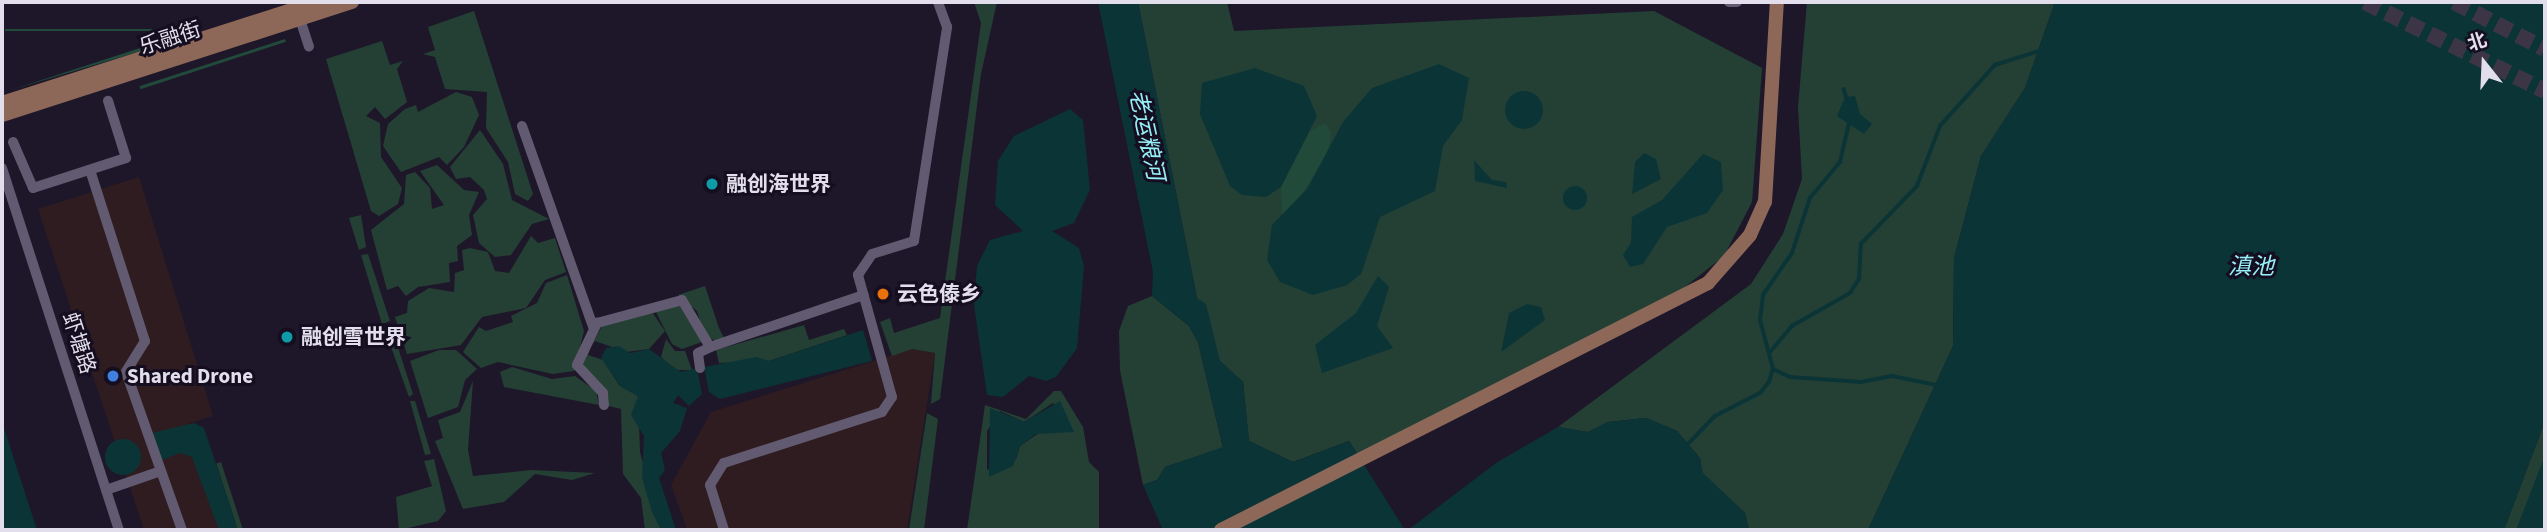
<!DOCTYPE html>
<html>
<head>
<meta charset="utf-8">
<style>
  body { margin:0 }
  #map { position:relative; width:2547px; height:532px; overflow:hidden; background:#1e1729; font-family:"Source Sans 3","Noto Sans SC",sans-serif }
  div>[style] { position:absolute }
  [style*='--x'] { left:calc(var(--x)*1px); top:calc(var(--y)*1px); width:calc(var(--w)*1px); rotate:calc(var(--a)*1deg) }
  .commercial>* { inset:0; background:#2f1c20 }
  .green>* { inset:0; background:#244034; transform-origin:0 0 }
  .forest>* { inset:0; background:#214a3a; transform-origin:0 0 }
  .water>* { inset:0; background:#0b3437 }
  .round { border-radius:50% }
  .stream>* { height:3.5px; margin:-1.75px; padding:0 1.75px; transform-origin:1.75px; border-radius:1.75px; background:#0b3437 }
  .primary-tunnel>* { height:16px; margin-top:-8px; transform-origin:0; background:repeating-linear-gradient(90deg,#3b3546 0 16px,transparent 0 24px) }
  .street>* { height:10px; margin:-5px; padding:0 5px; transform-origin:5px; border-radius:5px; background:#615a70 }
  .secondary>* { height:14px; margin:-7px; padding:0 7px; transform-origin:7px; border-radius:7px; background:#8d6859 }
  .dots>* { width:19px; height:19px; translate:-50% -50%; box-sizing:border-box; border:4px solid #140e20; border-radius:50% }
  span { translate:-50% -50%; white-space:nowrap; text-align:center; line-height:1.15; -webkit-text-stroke:6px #140e20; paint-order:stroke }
  .street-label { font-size:21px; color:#e2deeb }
  .poi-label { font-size:21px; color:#e2deeb; font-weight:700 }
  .left { translate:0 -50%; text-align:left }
  .water-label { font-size:23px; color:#96eef6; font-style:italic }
  .frame { position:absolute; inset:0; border:4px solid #e2deeb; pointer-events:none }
  .north { position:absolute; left:2449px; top:28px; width:70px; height:70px; -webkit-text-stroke:5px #140e20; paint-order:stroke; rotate:342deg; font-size:19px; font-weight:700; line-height:28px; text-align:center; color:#e2deeb }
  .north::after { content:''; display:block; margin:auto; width:24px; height:32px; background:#e2deeb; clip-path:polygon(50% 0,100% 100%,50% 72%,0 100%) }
</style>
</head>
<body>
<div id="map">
  <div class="commercial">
    <i style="clip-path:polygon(139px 177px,213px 416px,187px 424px,223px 530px,144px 530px,38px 209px)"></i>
    <i style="clip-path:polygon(912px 349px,935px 353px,907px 530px,687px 530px,671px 485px,711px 412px)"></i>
  </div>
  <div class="green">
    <i style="clip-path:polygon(974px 2px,997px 2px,981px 74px,940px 399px,931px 404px,935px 353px,912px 349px,892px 356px,880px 322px,890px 318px,894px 333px,940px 318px,981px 23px)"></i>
    <i style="clip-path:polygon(1138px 2px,1227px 2px,1234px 31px,1654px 11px,1762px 68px,1752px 202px,1724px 256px,1671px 298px,1358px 455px,1349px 441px,1293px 462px,1249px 441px,1243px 382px,1220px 361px,1197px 298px)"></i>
    <i style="clip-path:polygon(1807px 2px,2055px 2px,2025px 88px,1981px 156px,1954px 258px,1953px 346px,1868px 530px,1749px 530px,1745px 513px,1702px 473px,1700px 458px,1677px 431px,1646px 418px,1608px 422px,1588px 432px,1558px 427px,1751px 284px,1783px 234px,1802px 179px,1798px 107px)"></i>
    <i style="clip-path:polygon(474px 11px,533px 194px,528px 201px,515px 194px,508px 162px,486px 128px,487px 92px,445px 89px,435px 57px,423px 54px,435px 50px,428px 27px)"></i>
    <i style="clip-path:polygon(382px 41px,390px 65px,403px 61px,397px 69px,407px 102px,385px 119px,375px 107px,366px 116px,380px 123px,381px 157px,402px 188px,398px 204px,379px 216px,371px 211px,326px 59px)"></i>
    <i style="clip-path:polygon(456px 92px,472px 97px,479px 115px,464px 147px,447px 165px,439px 157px,401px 172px,383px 146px,388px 124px,405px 109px,416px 105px,418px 112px)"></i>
    <i style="clip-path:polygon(480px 130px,503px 164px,512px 200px,549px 219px,532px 224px,511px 255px,495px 257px,479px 243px,473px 215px,487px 199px,484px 190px,470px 177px,456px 179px,450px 167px)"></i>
    <i style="clip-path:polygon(437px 165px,464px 190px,479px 192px,469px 215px,472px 235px,457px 246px,458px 261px,449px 263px,450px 282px,418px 287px,406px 296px,398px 286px,387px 290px,371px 230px,404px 204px,406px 175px,415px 172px,430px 188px,432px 209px,444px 205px,420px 171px)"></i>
    <i style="clip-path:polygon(361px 215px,366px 247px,359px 250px,349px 218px)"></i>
    <i style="clip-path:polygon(531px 236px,538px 243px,555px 238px,566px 272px,545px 280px,526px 308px,482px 317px,461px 345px,407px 354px,395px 317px,407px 313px,408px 301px,429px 288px,454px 292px,455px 273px,464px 270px,462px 250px,470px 248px,488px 252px,495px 271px,509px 273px)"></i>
    <i style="clip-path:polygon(368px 254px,390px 321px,382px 324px,361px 255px)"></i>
    <i style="clip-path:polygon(567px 275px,584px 331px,574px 371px,553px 374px,498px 362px,481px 368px,463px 352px,479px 327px,486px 331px,513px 322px,511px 316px,537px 303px,546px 283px)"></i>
    <i style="clip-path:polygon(705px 286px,719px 328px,727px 344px,705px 337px,697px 311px,678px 295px)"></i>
    <i style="clip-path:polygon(1152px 296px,1189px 326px,1198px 342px,1223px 448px,1165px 467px,1157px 480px,1143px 485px,1120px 370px,1119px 331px,1128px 306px)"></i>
    <i style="clip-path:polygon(678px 303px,702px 342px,682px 349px,672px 344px,655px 310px)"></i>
    <i style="clip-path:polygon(652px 312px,665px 331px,649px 349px,626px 352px,595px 341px,592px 345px,602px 326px)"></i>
    <i style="clip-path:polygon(804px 325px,809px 340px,844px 329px,847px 335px,769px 361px,719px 363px,716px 350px)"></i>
    <i style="clip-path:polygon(392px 329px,413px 394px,409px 397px,385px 330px)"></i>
    <i style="clip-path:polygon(666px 339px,675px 351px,685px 351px,692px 370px,675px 370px,661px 357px)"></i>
    <i style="clip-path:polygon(590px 349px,588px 355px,603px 360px,619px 385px,638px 396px,640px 452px,661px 530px,645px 530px,641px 498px,623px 474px,621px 409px,609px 406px,608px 394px,588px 379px,581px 357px)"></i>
    <i style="clip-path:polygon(439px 350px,456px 350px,477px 369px,465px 380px,458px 407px,428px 418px,410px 361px)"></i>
    <i style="clip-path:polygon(512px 367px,552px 379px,575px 376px,596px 391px,599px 405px,504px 387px,500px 372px)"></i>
    <i style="clip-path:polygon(473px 381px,468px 450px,473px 476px,531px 470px,595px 473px,572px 480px,535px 474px,504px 502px,463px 509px,435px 441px,443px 438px,438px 420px,460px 412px)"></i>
    <i style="clip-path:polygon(evenodd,1054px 391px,1061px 391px,1083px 427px,1089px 462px,1099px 472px,1099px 530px,967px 530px,985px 405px,1026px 419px,1054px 391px,1053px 403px,1074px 432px,1042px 431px,1020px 446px,1016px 459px,987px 470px,987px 431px,1000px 411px,1024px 422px,1053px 403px)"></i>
    <i style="clip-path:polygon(410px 401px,415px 401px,431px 454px,425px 455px)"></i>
    <i style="clip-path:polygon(927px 413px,938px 419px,924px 530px,909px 530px)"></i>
    <i style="clip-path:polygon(2545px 421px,2545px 530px,2504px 530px)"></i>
    <i style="clip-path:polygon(434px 459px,446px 511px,438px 521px,399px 530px,396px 497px,432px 486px,424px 461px)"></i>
    <i style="left:221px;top:462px;width:71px;height:5px;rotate:72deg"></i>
  </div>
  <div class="forest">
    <i style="clip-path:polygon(201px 24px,175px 41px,11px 90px,180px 35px)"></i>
    <i style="left:175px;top:29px;width:2px;height:170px;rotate:90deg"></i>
    <i style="left:285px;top:39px;width:3px;height:153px;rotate:72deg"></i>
    <i style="clip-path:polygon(1325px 123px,1331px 132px,1328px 153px,1290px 213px,1282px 214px,1281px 187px,1310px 131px)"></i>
  </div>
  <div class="water">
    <i style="clip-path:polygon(1098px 2px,1138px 2px,1197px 298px,1206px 304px,1220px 361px,1243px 382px,1249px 441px,1293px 462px,1349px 441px,1405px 530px,1163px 530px,1143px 485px,1157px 480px,1165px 467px,1223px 447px,1198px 342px,1189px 326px,1152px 296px,1153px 272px)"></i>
    <i style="clip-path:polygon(2055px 2px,2545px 2px,2545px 421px,2504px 530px,1868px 530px,1953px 346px,1954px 258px,1981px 156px,2025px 88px)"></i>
    <i style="clip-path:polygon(1439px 64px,1469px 78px,1462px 120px,1443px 146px,1435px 191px,1380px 217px,1361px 274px,1347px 285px,1313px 295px,1280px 282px,1267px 260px,1272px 225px,1307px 189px,1343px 122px,1372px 88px)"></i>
    <i style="clip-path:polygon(1255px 68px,1304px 86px,1317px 116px,1281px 187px,1266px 197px,1242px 195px,1230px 186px,1200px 114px,1202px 83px)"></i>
    <i class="round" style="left:1505px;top:91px;width:38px;height:38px"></i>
    <i style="clip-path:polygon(1855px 96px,1860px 114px,1872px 124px,1864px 134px,1837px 116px,1845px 97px)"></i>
    <i style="clip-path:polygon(1070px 109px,1083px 120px,1090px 190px,1074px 223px,1052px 231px,1079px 248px,1084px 266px,1077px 348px,1056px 377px,1046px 381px,1029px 376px,1003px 397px,987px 395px,974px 305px,977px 266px,990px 240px,1023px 231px,995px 205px,998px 161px,1014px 136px)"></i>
    <i style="clip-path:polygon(1644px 153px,1656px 159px,1661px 179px,1632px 194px,1635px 162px)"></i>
    <i style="clip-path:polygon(1703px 154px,1721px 162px,1723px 190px,1707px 213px,1667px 227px,1643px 264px,1630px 267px,1623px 255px,1631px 243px,1632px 217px,1662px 200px)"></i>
    <i style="clip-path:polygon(1474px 160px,1492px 180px,1506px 182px,1507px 188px,1475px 181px)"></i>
    <i class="round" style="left:1563px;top:186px;width:24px;height:24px"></i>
    <i style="clip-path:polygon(1378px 276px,1389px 287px,1377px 326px,1393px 348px,1322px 373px,1315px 345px,1356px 313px)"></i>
    <i style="clip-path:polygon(1527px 304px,1541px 307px,1545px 320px,1501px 352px,1509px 313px)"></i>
    <i style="clip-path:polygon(863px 330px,872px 361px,720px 399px,709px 392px,704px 367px,756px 357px,769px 361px)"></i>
    <i style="clip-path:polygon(619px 346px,630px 353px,649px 349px,681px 372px,697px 368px,702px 394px,689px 406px,678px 395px,673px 403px,687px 408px,680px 431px,661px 453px,665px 470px,659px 478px,676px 530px,661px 530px,652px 512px,642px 478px,644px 436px,631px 415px,638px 396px,621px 387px,601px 358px,606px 348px)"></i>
    <i style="clip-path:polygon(1060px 401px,1074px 432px,1036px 434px,1020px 446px,1013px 466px,989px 477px,990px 408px,1024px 422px)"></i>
    <i style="clip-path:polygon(1646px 418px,1677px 431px,1700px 458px,1703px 473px,1745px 513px,1749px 530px,1408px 530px,1496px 463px,1558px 427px,1588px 432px,1608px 422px)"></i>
    <i style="clip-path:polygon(2px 422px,37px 530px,2px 530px)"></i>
    <i style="clip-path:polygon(194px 423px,204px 428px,238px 530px,219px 530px,192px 457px,180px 453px,157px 462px,148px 434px)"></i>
    <i class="round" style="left:105px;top:439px;width:36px;height:36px"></i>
    <i style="clip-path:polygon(2545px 455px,2545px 530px,2516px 530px)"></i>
  </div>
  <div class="stream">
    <i style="--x:1844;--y:89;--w:10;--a:73"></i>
    <i style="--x:1771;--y:351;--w:33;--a:-50"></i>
    <i style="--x:1792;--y:326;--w:67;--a:-29.6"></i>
    <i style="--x:1850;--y:293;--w:17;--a:-57"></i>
    <i style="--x:1859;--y:279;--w:35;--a:-87"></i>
    <i style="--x:1861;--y:244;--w:81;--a:-46"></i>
    <i style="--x:1917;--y:186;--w:64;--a:-69"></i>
    <i style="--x:1940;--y:126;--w:82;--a:-48"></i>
    <i style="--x:1995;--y:65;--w:49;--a:-17.7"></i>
    <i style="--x:1773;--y:369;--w:19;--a:25"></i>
    <i style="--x:1790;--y:377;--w:71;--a:4"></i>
    <i style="--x:1861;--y:382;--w:32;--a:-11"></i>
    <i style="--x:1892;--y:376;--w:46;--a:11.3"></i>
    <i style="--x:1688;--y:444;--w:39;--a:-46"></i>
    <i style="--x:1715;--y:416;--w:51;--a:-27.1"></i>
    <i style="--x:1760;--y:393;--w:14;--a:-51"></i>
    <i style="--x:1769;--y:382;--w:14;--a:-73"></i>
    <i style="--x:1773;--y:369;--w:51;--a:-104.9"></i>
    <i style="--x:1760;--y:320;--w:25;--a:-83"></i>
    <i style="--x:1763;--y:295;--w:51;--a:-55.4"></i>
    <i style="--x:1792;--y:253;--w:58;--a:-71.9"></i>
    <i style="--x:1810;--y:198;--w:47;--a:-50.2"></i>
    <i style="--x:1840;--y:162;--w:40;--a:-77"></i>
  </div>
  <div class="primary-tunnel">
    <i style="--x:2365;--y:2;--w:201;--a:26.3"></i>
    <i style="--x:2454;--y:2;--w:102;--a:27.3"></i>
  </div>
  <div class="street">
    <i style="--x:1729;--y:2;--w:8;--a:0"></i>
    <i style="--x:300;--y:19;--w:29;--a:72"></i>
    <i style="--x:522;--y:126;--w:213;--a:70.5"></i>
    <i style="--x:13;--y:142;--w:50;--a:66.5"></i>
    <i style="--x:33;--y:188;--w:98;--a:-17.9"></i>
    <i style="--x:126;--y:158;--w:60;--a:-107.5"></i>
    <i style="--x:2;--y:168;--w:380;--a:72.1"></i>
    <i style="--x:90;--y:170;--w:180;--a:72.2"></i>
    <i style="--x:145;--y:341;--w:36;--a:122"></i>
    <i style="--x:126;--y:372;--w:168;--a:70.5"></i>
    <i style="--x:700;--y:368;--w:15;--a:-98"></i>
    <i style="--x:698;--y:353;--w:17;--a:-25"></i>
    <i style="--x:713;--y:346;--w:159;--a:-18.7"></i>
    <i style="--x:604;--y:405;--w:12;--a:-95"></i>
    <i style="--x:603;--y:393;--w:38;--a:-133"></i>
    <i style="--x:577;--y:365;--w:47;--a:-64.5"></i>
    <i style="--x:597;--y:323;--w:88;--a:-15.1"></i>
    <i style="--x:682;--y:300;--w:55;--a:59.2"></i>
    <i style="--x:106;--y:490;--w:55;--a:-19.1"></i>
    <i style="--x:724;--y:530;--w:47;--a:-107.3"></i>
    <i style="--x:710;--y:485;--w:26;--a:-58"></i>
    <i style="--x:724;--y:463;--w:166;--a:-17.9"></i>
    <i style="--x:882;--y:412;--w:18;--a:-56"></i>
    <i style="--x:892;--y:397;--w:127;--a:-105.6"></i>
    <i style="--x:858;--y:275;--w:25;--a:-56"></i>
    <i style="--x:872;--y:254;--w:44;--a:-17.2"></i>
    <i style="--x:914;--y:241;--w:217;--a:-81.2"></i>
    <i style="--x:947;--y:27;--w:27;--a:-110"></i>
  </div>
  <div class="secondary">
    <i style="--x:2;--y:103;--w:331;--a:-17.8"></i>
    <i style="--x:2;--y:115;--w:368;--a:-17.9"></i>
    <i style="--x:1221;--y:530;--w:546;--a:-26.89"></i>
    <i style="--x:1708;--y:283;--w:64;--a:-48.8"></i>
    <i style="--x:1750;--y:235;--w:36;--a:-66"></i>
    <i style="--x:1765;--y:202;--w:200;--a:-86.6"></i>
  </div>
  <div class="dots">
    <i style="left:712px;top:184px;background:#0f9aa8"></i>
    <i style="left:883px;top:294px;background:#e8710a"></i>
    <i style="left:287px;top:337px;background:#0f9aa8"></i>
    <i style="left:113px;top:376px;background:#3f7fe0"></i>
  </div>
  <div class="street-label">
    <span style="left:170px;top:38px;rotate:-18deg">乐融街</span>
    <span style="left:79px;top:343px;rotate:72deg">虾塘路</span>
  </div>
  <div class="poi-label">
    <span class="left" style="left:726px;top:184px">融创海世界</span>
    <span class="left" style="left:897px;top:294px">云色傣乡</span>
    <span class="left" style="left:301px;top:337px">融创雪世界</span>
    <span class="left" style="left:127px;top:376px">Shared Drone</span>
  </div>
  <div class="water-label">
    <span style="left:1146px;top:135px;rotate:78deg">老运粮河</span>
    <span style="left:2251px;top:267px">滇池</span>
  </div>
  <div class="frame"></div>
  <div class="north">北</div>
</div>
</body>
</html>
